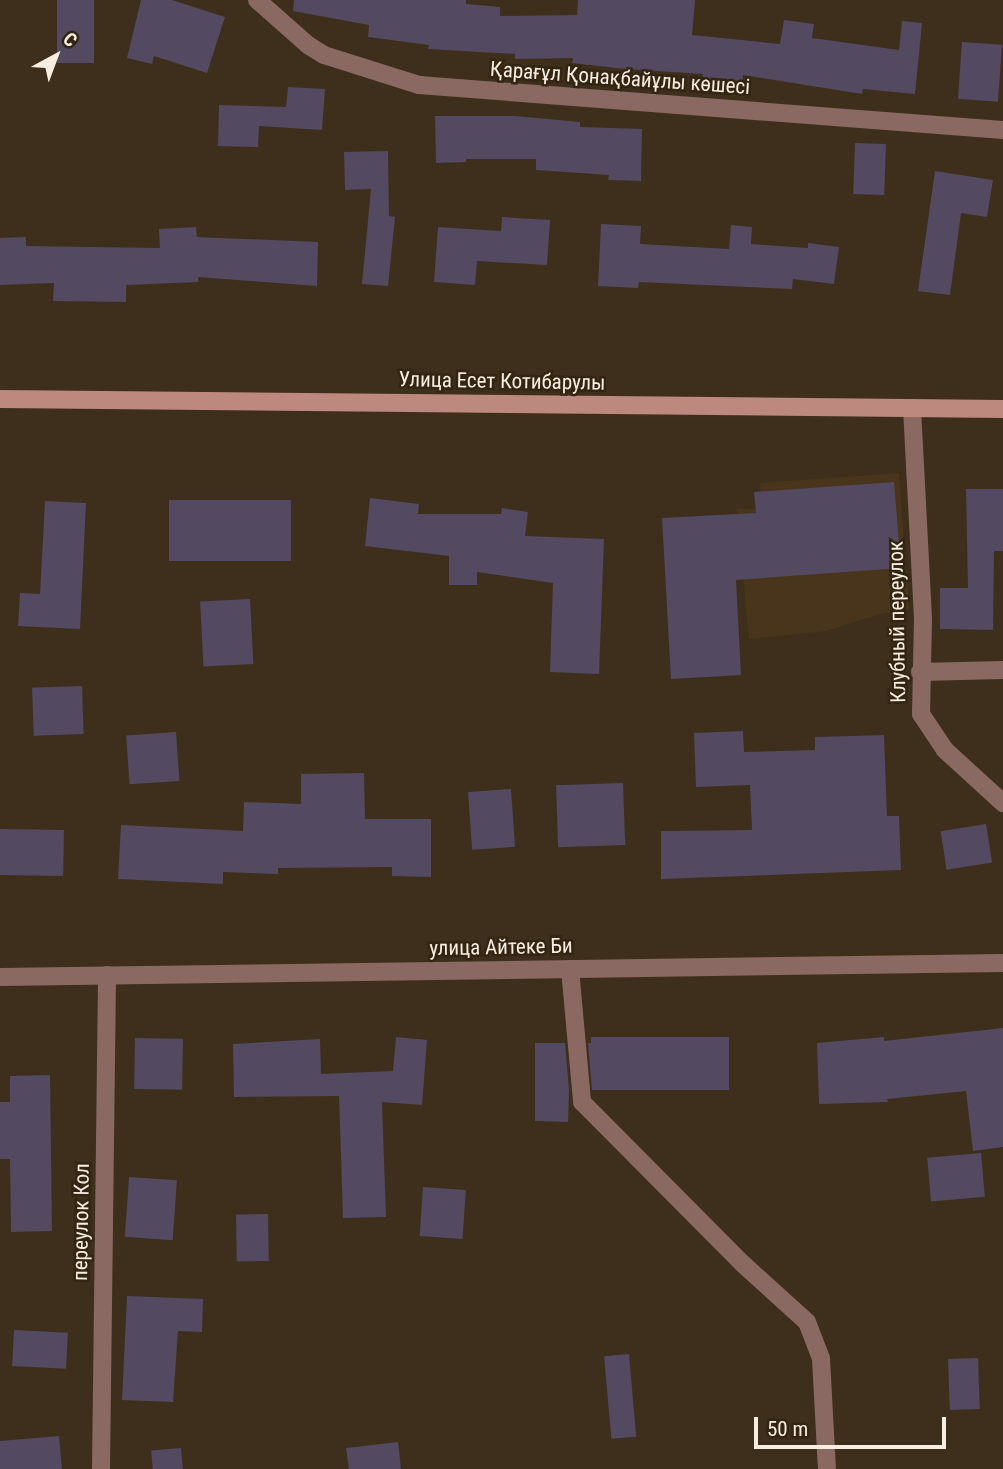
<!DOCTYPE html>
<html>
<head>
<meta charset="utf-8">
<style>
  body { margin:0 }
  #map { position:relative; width:1003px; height:1469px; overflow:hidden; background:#3e2f1c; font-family:"Roboto Condensed",sans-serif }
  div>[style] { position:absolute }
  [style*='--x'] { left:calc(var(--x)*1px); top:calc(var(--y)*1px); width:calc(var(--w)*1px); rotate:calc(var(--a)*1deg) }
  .built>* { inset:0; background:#49351b }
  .building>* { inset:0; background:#534960; transform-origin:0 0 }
  .minor>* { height:18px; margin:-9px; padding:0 9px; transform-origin:9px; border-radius:9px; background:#8b6963 }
  .secondary>* { height:18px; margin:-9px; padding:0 9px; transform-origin:9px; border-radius:9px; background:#bd887e }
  span { translate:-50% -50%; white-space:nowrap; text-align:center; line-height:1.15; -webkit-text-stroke:5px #342512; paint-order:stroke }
  .street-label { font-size:21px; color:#f7ede1 }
  .north { position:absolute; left:21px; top:21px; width:70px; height:70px; -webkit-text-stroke:5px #342512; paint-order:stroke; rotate:41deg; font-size:19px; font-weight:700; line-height:28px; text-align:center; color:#f7ede1 }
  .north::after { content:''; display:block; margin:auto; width:24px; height:32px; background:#f7ede1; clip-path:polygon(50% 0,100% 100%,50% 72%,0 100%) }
  .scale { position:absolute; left:754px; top:1417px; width:192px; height:32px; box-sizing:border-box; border:4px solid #f7ede1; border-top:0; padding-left:9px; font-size:21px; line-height:24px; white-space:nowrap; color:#f7ede1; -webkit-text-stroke:5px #342512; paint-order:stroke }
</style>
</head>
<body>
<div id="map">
  <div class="built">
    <i style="clip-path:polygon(899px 473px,909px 609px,880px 614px,826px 631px,749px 639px,737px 509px,762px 509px,760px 483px)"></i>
  </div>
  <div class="building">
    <i style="left:57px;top:0;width:37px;height:63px"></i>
    <i style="clip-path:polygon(141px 0,172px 0,225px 17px,207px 73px,154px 56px,152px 64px,127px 58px)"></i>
    <i style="clip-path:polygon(294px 0,466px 0,466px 4px,500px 7px,500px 16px,577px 15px,578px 0,695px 0,692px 35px,780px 44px,784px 20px,814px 24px,812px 38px,899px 50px,902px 21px,922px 23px,915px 94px,863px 89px,862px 94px,743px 75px,742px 86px,702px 82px,703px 74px,626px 69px,572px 63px,573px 58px,515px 59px,515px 54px,428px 49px,429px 45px,368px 37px,369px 25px,293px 11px)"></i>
    <i style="left:962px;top:42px;width:40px;height:57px;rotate:4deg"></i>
    <i style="clip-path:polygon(288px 87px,325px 89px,322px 130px,259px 126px,258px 147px,218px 146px,219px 105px,286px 107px)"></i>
    <i style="clip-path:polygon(435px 116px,515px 116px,580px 122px,580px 127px,642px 129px,641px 181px,608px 180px,609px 175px,536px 170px,536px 159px,466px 159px,466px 162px,436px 163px)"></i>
    <i style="left:855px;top:143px;width:31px;height:51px;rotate:2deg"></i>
    <i style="clip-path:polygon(388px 151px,389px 216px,395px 217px,388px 286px,362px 284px,371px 189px,345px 190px,344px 152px)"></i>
    <i style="clip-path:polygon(935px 171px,993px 180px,987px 217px,961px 213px,950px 295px,918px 291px)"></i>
    <i style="clip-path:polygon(502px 217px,550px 220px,547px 265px,477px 261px,475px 285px,434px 282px,438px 227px,501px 231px)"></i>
    <i style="clip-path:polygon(601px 224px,641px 226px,640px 244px,729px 249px,731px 225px,752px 227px,751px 244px,808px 248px,808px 243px,839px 247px,834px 284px,793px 279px,792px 289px,639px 282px,638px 288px,598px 286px)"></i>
    <i style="clip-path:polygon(196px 227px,197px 237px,318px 242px,317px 286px,198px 277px,198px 282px,126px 285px,126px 302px,53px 301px,54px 283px,0 285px,0 238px,26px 237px,26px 246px,160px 248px,159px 229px)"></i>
    <i style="clip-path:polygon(894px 482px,901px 568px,736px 580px,741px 675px,671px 679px,662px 518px,756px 513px,754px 492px)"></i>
    <i style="clip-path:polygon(966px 489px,1003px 489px,1003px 551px,994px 551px,993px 630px,940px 629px,940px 588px,968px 588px)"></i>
    <i style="clip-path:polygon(370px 498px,419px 504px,418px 514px,501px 514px,502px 508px,528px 512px,525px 536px,604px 539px,599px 674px,550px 672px,553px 583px,477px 572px,477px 585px,449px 585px,449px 556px,365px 546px)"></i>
    <i style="left:169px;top:500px;width:122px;height:61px"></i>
    <i style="clip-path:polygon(45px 501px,86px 503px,80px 629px,18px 626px,20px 593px,40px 594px)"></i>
    <i style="left:250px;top:599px;width:65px;height:50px;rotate:87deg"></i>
    <i style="left:82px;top:686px;width:48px;height:50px;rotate:88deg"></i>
    <i style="clip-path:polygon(743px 731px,744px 752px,815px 750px,815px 737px,884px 735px,887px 816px,899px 816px,901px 870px,661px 879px,661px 831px,752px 830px,750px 785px,696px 787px,694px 733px)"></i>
    <i style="left:176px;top:732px;width:49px;height:50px;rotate:86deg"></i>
    <i style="clip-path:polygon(364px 773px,365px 819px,431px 819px,431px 877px,392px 876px,392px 867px,278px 868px,278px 874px,223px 872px,223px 884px,118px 879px,121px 825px,243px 831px,244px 802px,301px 804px,301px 774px)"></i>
    <i style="left:623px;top:783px;width:62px;height:67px;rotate:88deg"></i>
    <i style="left:511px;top:789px;width:58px;height:43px;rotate:86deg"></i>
    <i style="left:986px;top:824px;width:39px;height:46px;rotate:81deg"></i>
    <i style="left:0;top:829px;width:64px;height:46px;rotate:1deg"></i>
    <i style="clip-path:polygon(1003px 1028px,1003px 1147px,973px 1151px,966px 1091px,887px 1099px,888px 1102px,819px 1104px,817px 1043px,884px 1037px,884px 1041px)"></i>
    <i style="clip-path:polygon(396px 1037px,427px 1040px,422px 1105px,382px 1102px,386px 1217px,343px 1218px,339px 1096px,234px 1097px,233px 1044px,320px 1039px,321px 1074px,393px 1071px)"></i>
    <i style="clip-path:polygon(591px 1037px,729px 1037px,729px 1090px,592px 1090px,588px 1043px,591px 1043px)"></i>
    <i style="left:135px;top:1038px;width:48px;height:51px;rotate:1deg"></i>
    <i style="clip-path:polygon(535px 1043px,565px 1043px,569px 1090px,568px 1122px,535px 1121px)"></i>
    <i style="clip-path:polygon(50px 1075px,52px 1231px,11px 1232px,10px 1159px,0 1159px,0 1102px,10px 1102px,10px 1076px)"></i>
    <i style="left:981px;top:1153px;width:44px;height:54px;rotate:85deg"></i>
    <i style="left:129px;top:1177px;width:48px;height:60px;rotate:4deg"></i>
    <i style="left:423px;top:1187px;width:43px;height:49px;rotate:4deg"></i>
    <i style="left:268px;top:1214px;width:47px;height:32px;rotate:89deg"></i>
    <i style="clip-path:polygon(127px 1296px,203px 1299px,202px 1332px,178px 1331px,173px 1402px,122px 1400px)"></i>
    <i style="left:14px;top:1330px;width:54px;height:36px;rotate:3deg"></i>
    <i style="left:629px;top:1354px;width:83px;height:25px;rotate:85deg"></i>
    <i style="left:978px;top:1358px;width:51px;height:30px;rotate:88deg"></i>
    <i style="clip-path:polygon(59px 1436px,62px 1469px,0 1469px,0 1441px)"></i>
    <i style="clip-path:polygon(398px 1442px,401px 1469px,349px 1469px,346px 1448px)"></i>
    <i style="left:181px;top:1448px;width:21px;height:30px;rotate:85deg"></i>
  </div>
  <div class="minor">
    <i style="--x:257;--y:0;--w:68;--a:41.4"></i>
    <i style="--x:308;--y:45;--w:19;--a:32"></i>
    <i style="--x:324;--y:55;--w:100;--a:17.5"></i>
    <i style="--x:419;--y:85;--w:586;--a:4.41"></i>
    <i style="--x:912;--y:408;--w:211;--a:87"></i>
    <i style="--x:923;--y:619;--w:95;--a:91.2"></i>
    <i style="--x:921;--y:714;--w:43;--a:56.3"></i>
    <i style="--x:945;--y:750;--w:79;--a:42.4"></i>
    <i style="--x:920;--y:672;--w:83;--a:-1.4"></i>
    <i style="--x:570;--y:969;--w:134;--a:84.8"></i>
    <i style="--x:582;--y:1102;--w:228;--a:45.2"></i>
    <i style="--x:743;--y:1264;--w:86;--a:42.2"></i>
    <i style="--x:807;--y:1322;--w:40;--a:69"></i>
    <i style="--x:821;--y:1359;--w:110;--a:86.9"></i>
    <i style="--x:0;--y:977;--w:1003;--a:-0.8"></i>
    <i style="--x:101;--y:1469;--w:494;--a:-89.3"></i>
  </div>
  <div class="secondary">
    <i style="--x:0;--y:399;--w:1003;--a:0.57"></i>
  </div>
  <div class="street-label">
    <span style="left:620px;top:78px;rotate:4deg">Қарағұл Қонақбайұлы көшесі</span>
    <span style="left:502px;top:381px;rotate:1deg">Улица Есет Котибарулы</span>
    <span style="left:897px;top:622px;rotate:-91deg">Клубный переулок</span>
    <span style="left:501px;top:947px;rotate:-1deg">улица Айтеке Би</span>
    <span style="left:81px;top:1222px;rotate:-89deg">переулок Кол</span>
  </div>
  <div class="north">С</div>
  <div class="scale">50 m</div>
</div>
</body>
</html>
